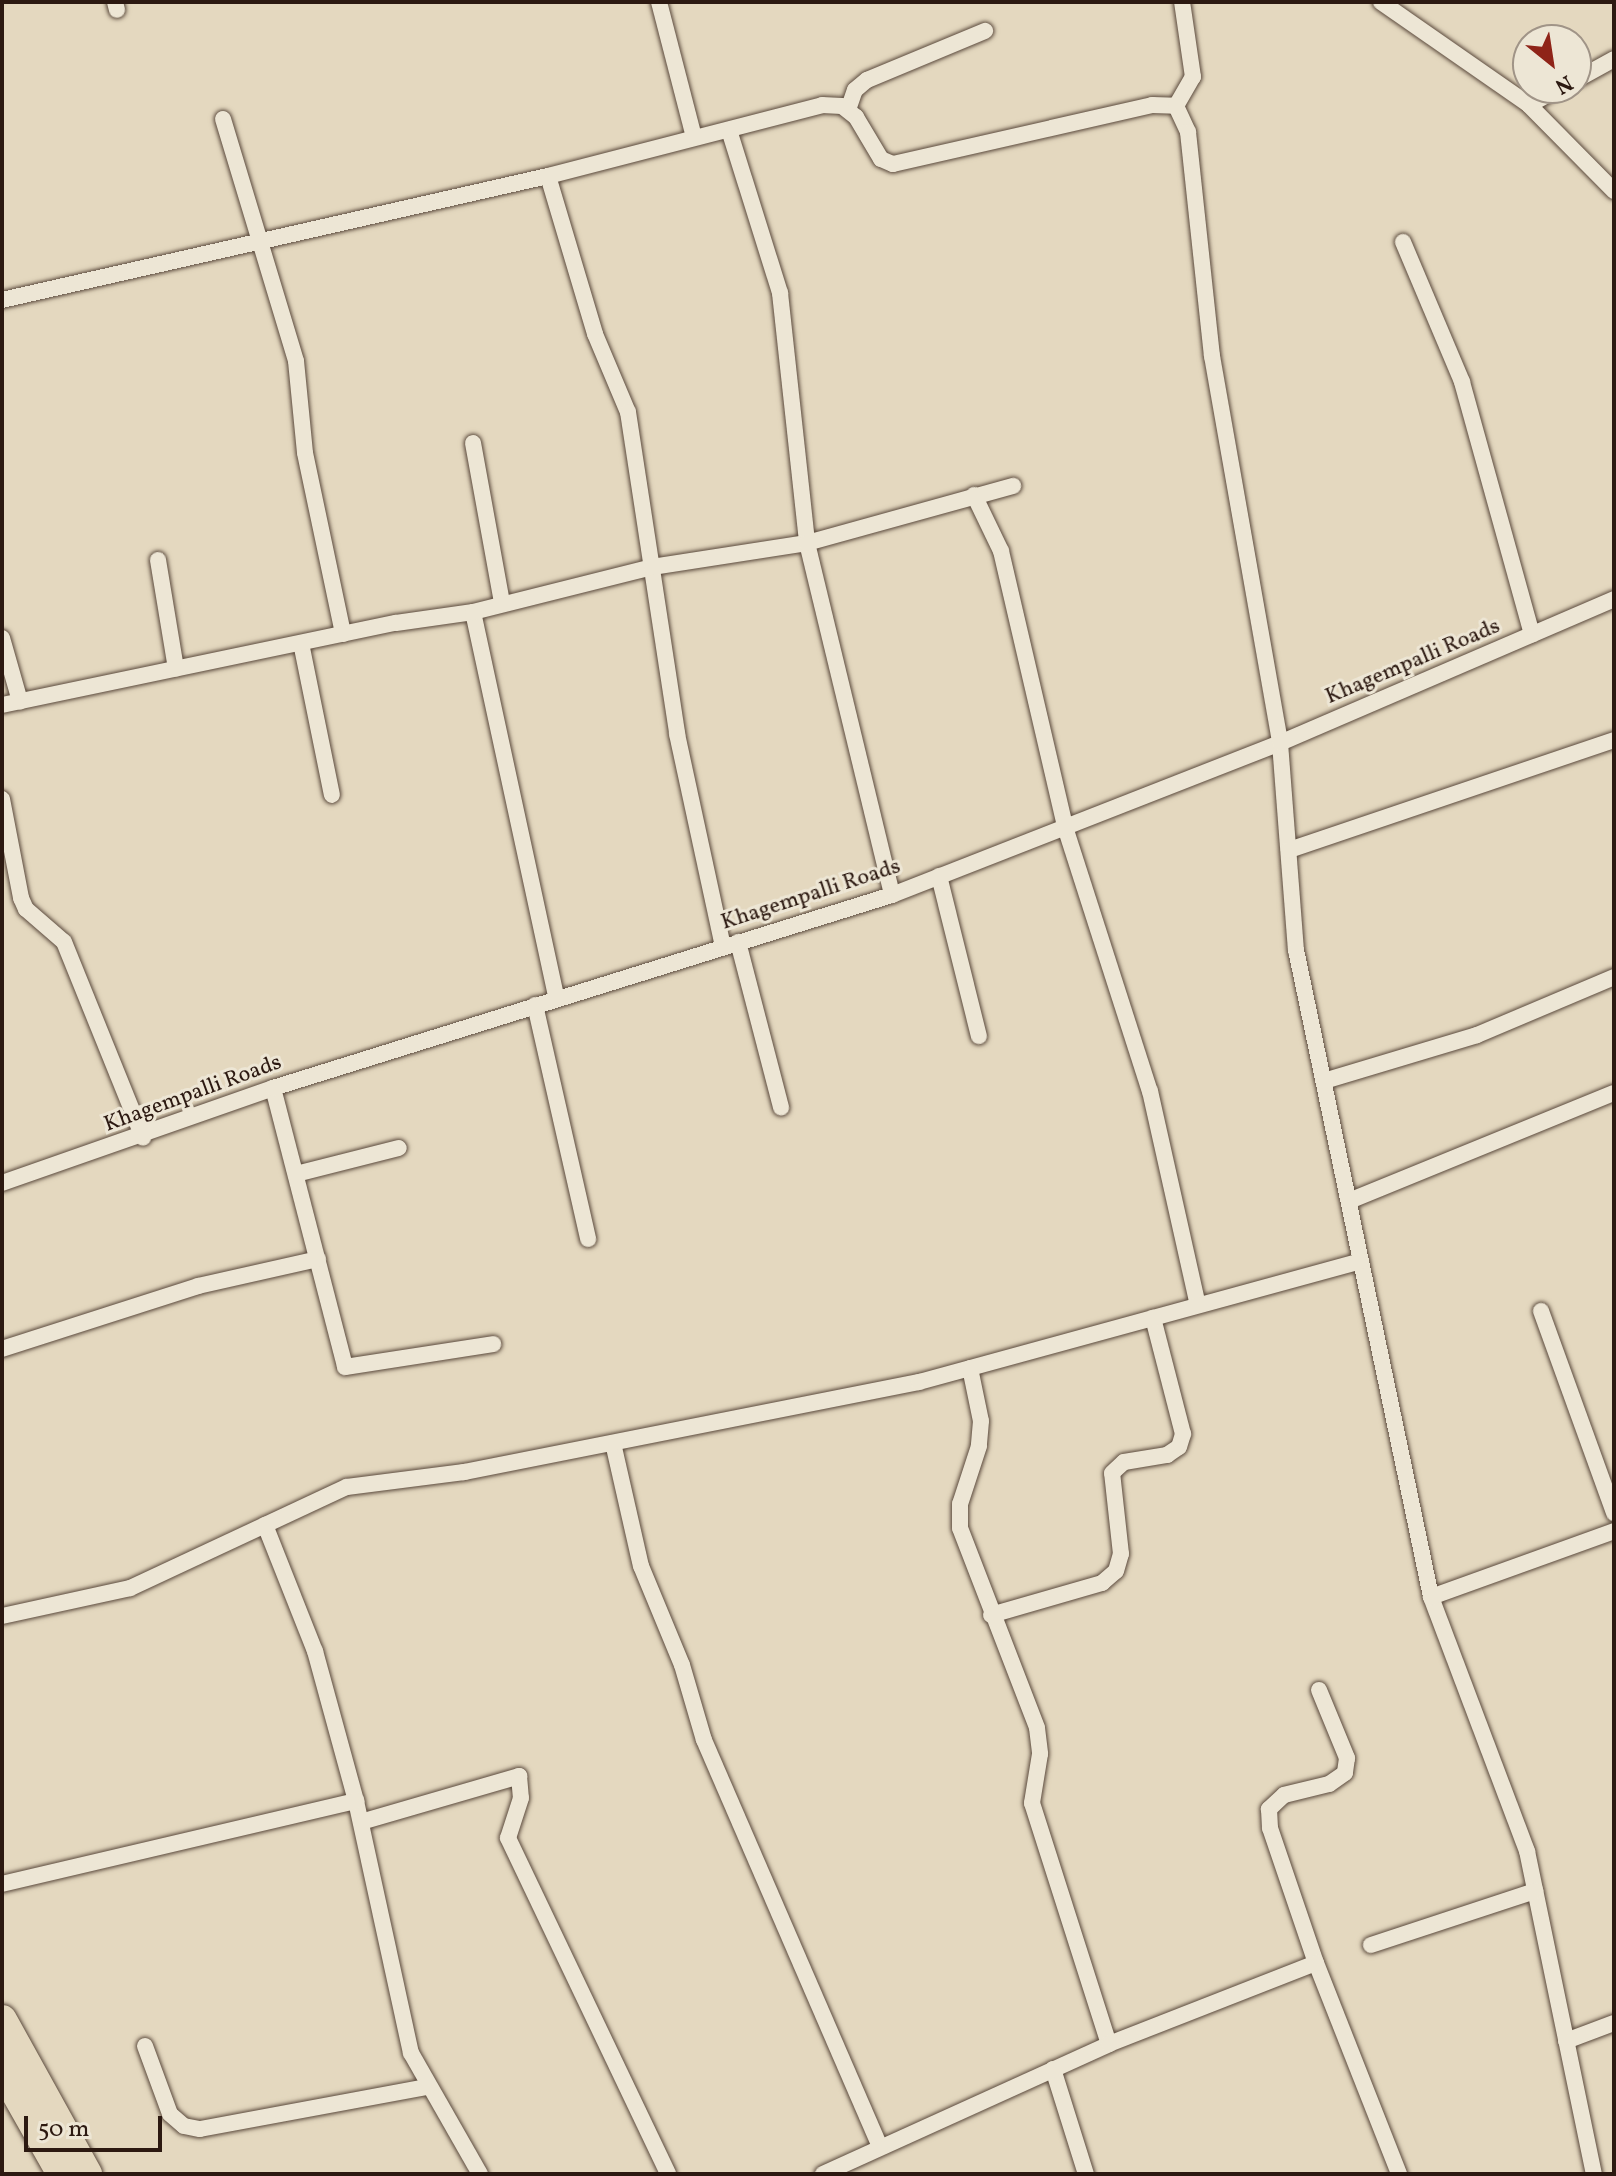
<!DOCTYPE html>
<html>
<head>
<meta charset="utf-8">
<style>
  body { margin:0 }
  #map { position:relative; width:1616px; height:2176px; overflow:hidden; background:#e4d8bf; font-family:Vollkorn,serif }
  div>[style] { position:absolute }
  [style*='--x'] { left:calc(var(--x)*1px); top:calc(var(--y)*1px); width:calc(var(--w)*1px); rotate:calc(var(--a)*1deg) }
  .roads { filter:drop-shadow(0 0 2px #5a493c) drop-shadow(0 0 2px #5a493c) }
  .street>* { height:16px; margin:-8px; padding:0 8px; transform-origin:8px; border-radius:8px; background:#ede6d5 }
  .highway>* { height:30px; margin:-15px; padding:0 15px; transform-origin:15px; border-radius:15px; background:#e4d8bf }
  span { translate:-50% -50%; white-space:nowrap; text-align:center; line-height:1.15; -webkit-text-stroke:6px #ede6d5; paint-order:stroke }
  .street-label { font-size:22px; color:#2c1911 }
  .frame { position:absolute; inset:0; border:4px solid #2c1911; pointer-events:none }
  .north { position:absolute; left:1512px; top:24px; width:80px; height:80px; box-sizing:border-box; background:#ede6d5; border:2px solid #a09487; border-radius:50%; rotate:150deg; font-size:22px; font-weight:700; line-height:32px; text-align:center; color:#2c1911 }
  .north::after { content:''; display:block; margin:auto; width:28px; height:36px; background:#8f2418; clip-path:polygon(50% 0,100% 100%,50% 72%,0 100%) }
  .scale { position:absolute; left:24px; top:2116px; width:138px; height:36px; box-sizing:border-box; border:4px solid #2c1911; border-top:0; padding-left:10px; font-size:24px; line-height:28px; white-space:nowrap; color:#2c1911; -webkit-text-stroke:6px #ede6d5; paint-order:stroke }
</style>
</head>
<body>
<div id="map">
  <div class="roads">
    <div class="street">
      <i style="--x:115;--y:2;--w:8;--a:76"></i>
      <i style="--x:659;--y:2;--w:139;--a:75.5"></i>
      <i style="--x:1381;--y:2;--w:180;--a:34.8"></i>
      <i style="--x:1529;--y:105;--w:121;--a:45.3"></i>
      <i style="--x:1576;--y:80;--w:43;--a:-28.9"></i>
      <i style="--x:1529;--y:105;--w:35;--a:-29"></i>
      <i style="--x:1176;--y:106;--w:34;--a:-60"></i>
      <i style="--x:1193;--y:77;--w:76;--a:-98.3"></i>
      <i style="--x:848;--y:110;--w:21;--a:-71"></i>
      <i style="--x:855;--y:90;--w:16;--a:-40"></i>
      <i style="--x:867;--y:80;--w:128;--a:-22.6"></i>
      <i style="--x:223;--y:119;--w:253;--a:73.2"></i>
      <i style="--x:296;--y:361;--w:92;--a:84.4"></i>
      <i style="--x:305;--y:453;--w:185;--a:78.1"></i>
      <i style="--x:729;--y:130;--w:171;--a:72.6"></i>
      <i style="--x:780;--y:293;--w:251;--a:83.8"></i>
      <i style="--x:807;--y:543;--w:362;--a:76.4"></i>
      <i style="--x:548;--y:176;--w:165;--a:73.4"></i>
      <i style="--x:595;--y:334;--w:85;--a:67.1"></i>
      <i style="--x:628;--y:412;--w:326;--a:81.3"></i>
      <i style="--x:677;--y:734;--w:217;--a:77.8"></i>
      <i style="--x:1403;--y:242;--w:152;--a:67.1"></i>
      <i style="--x:1462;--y:382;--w:262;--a:74.5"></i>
      <i style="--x:2;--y:300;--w:560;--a:-12.8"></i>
      <i style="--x:548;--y:176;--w:283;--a:-14.5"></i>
      <i style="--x:822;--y:105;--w:20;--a:3"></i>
      <i style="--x:842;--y:106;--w:18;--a:38"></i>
      <i style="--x:856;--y:117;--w:49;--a:59.2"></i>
      <i style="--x:881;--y:159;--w:13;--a:23"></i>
      <i style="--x:893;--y:164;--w:266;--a:-12.8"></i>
      <i style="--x:1152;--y:105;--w:24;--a:2"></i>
      <i style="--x:1176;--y:106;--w:29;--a:65"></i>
      <i style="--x:1188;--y:132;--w:225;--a:83.9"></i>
      <i style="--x:1212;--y:356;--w:393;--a:80"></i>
      <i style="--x:1280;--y:743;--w:208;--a:85.6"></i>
      <i style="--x:1296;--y:950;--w:661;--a:78.21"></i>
      <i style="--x:1431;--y:1597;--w:272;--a:69.3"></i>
      <i style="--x:1527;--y:1851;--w:330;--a:78.3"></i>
      <i style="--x:473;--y:443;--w:162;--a:79.7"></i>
      <i style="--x:974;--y:495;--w:62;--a:64.3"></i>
      <i style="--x:1001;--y:551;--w:283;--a:76.9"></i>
      <i style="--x:1065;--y:827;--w:277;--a:72.2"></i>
      <i style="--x:1150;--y:1091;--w:219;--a:77.4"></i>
      <i style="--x:158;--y:560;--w:110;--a:80.6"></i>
      <i style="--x:473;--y:612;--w:396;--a:77.8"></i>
      <i style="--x:2;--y:638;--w:66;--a:74.1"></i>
      <i style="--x:301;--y:643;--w:155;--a:78.5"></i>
      <i style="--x:2;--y:705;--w:402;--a:-11.8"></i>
      <i style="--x:396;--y:623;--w:78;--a:-8.1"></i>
      <i style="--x:473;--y:612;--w:185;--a:-14.1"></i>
      <i style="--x:652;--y:567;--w:157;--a:-8.8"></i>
      <i style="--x:807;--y:543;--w:214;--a:-15.5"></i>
      <i style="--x:2;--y:799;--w:101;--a:79.1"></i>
      <i style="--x:21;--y:898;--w:12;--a:66"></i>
      <i style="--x:26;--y:909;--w:50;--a:41"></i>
      <i style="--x:64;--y:942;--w:211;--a:68"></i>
      <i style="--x:1289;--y:850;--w:343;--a:-18.7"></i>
      <i style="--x:939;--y:876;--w:165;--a:76"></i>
      <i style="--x:738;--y:942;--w:171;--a:75.4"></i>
      <i style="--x:535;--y:1005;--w:240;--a:77.2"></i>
      <i style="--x:1324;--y:1081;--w:160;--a:-16.7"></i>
      <i style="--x:1477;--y:1035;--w:149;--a:-22.9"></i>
      <i style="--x:273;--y:1088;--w:288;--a:75.5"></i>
      <i style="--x:345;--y:1367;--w:150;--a:-8.8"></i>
      <i style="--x:296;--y:1174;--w:106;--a:-14.2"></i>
      <i style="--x:2;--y:1183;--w:287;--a:-19.3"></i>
      <i style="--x:273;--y:1088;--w:648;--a:-17.32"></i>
      <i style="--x:892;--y:895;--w:417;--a:-21.4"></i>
      <i style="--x:1280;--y:743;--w:364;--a:-23.3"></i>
      <i style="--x:1349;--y:1201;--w:286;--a:-22.2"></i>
      <i style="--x:1541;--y:1311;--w:215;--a:70.1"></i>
      <i style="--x:2;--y:1349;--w:206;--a:-17.8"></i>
      <i style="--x:198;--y:1286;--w:123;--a:-12.7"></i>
      <i style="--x:970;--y:1368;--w:54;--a:78.3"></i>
      <i style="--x:981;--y:1421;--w:25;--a:95"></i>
      <i style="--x:979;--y:1446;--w:61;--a:108.1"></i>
      <i style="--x:960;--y:1504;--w:24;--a:90"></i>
      <i style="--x:960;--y:1528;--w:214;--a:68.9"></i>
      <i style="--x:1037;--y:1728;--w:26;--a:83"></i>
      <i style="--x:1040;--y:1754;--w:50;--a:99.3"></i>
      <i style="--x:1032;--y:1803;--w:253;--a:72.3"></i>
      <i style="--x:613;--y:1443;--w:126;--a:77.2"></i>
      <i style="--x:641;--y:1566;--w:107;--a:67.5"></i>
      <i style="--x:682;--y:1665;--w:78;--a:73.7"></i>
      <i style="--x:704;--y:1740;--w:441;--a:66.6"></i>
      <i style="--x:265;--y:1525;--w:136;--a:68.4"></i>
      <i style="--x:315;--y:1651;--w:156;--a:74.7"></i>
      <i style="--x:356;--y:1801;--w:258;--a:77.7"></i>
      <i style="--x:411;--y:2053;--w:139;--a:60.3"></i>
      <i style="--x:1431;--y:1597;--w:195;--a:-19.8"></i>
      <i style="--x:991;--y:1615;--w:116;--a:-16.1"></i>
      <i style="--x:1102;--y:1583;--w:18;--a:-41"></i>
      <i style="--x:1116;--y:1571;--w:18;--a:-74"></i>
      <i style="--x:1121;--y:1554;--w:81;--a:-96.3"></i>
      <i style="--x:1112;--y:1473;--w:16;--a:-43"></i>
      <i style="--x:1124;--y:1462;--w:44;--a:-9.2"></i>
      <i style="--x:1167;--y:1455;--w:14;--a:-34"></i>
      <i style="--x:1179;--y:1447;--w:14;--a:-73"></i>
      <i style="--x:1183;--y:1434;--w:120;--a:-104.5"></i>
      <i style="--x:2;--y:1616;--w:131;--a:-12.3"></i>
      <i style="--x:130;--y:1588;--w:239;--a:-25"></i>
      <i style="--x:347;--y:1487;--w:118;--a:-7.3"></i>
      <i style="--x:464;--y:1472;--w:464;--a:-11.2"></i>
      <i style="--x:919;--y:1382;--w:458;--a:-15.3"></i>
      <i style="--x:1319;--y:1690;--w:74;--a:67.6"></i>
      <i style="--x:1347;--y:1758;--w:15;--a:98"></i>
      <i style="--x:1345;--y:1773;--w:19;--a:145"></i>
      <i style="--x:1329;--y:1784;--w:46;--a:166.3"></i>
      <i style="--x:1284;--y:1795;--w:21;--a:137"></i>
      <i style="--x:1269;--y:1809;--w:19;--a:87"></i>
      <i style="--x:1270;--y:1828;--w:143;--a:71.2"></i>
      <i style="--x:1316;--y:1963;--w:227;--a:68.5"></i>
      <i style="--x:361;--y:1822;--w:165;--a:-16.2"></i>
      <i style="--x:519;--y:1776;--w:22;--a:85"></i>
      <i style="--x:521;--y:1798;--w:42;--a:108"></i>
      <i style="--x:508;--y:1838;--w:372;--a:64.5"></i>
      <i style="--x:2;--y:1884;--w:364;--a:-13.2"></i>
      <i style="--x:1371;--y:1945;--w:173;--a:-18.2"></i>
      <i style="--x:1566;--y:2041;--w:51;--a:-20.6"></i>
      <i style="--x:145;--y:2046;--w:72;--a:69.8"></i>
      <i style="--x:170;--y:2114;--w:18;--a:41"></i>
      <i style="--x:184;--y:2126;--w:16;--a:11"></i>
      <i style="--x:200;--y:2129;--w:231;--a:-10.5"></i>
      <i style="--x:1053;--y:2069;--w:110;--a:72.6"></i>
      <i style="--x:823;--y:2174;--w:314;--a:-24.4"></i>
      <i style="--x:1109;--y:2044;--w:222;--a:-21.4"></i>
    </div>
    <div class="highway">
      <i style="--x:2;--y:2020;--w:176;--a:61.1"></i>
      <i style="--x:2;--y:2068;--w:122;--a:60.5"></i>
    </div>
  </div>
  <div class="street-label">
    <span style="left:1413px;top:662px;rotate:-23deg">Khagempalli Roads</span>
    <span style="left:811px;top:895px;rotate:-18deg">Khagempalli Roads</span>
    <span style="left:193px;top:1094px;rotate:-20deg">Khagempalli Roads</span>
  </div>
  <div class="frame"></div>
  <div class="north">N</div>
  <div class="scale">50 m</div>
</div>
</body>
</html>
